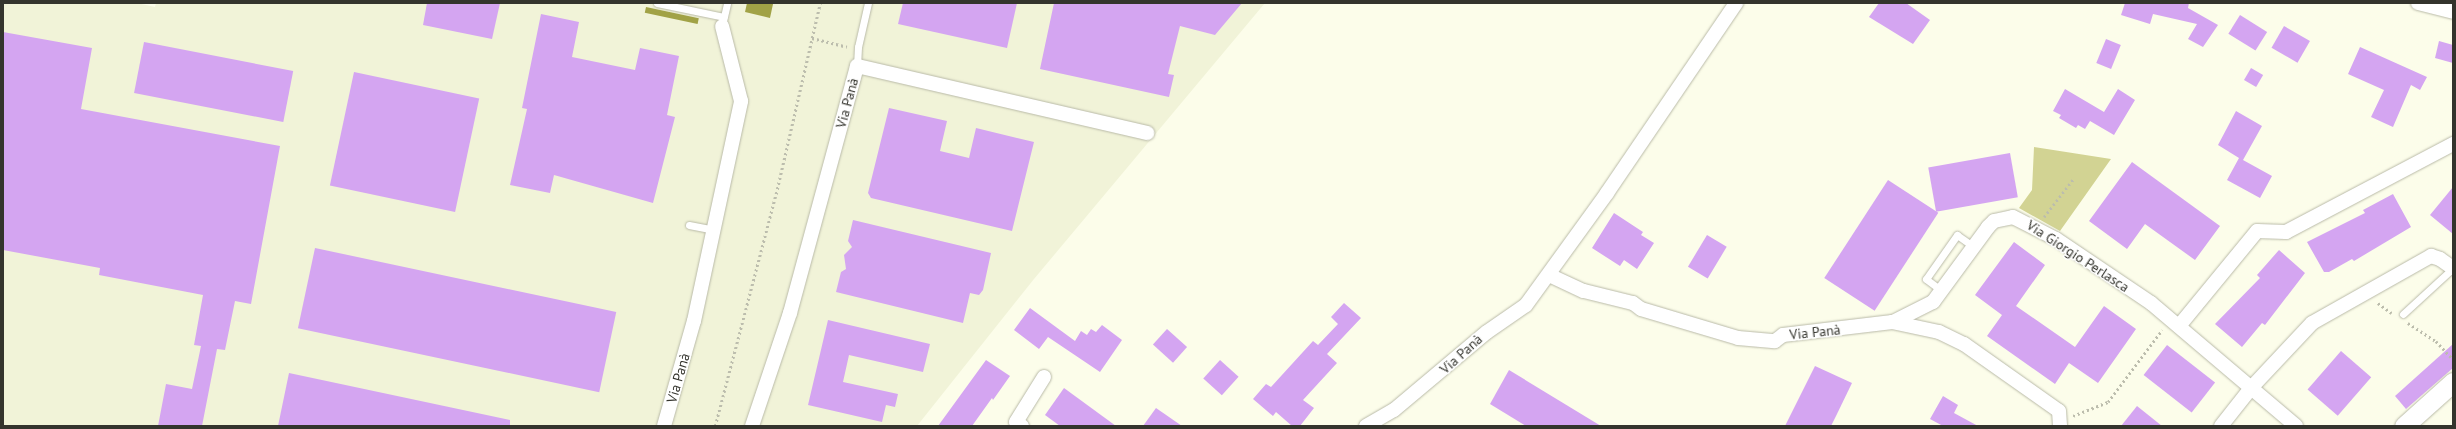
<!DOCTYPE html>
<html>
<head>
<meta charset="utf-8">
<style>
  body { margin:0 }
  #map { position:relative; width:2456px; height:429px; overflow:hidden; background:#fcfdea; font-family:"PT Sans",sans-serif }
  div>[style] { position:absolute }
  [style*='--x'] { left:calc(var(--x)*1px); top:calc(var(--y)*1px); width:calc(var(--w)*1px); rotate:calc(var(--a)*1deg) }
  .built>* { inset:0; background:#f1f3d8 }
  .green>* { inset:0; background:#d2d393 }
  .water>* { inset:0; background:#a1a246; transform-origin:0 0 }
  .building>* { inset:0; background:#d4a5f1; transform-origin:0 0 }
  .path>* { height:2.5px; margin-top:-1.25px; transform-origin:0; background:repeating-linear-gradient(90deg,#bcbdad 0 2px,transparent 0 5px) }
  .roads { filter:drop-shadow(0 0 1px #b9baa8) drop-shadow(0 0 1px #b9baa8) }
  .lane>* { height:7px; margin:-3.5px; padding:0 3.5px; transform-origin:3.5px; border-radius:3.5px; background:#fff }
  .street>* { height:14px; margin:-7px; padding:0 7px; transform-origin:7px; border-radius:7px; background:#fff }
  .secondary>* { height:19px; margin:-9.5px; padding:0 9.5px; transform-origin:9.5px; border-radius:9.5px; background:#fff }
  span { translate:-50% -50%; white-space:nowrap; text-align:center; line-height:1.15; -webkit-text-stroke:3px #fff; paint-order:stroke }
  .street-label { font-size:14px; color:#34342d }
  .frame { position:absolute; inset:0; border:4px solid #34342d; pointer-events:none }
</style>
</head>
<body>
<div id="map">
  <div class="built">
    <i style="clip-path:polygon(3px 3px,137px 3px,155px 7px,156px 3px,1265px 3px,1034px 279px,917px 426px,3px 426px)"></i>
  </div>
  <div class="green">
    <i style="clip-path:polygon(2034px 147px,2111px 159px,2060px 231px,2019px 208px,2032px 190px)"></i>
  </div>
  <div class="water">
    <i style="clip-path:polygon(747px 3px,773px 4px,770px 18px,745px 12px)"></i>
    <i style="left:646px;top:7px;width:54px;height:6px;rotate:12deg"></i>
  </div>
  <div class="building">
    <i style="clip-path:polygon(427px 3px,500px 3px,492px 39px,423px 25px)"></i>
    <i style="clip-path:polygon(903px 3px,1017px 3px,1007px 48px,898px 24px)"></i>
    <i style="clip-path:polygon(1054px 3px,1242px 3px,1215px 35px,1180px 26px,1168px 74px,1174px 75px,1169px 97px,1040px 69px)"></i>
    <i style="clip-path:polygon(1879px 3px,1906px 3px,1930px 20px,1913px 44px,1869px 17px)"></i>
    <i style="clip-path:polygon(2125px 3px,2189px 3px,2188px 8px,2218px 25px,2203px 47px,2188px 39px,2197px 24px,2153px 14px,2150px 24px,2121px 15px)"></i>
    <i style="clip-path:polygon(541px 14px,579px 22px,572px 57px,635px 70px,640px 48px,679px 56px,667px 115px,675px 117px,653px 203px,554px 175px,550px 193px,510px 185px,527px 109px,522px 108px)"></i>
    <i style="left:2240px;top:15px;width:32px;height:22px;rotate:32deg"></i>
    <i style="left:2284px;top:26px;width:30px;height:25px;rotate:30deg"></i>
    <i style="clip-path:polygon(3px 32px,92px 48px,81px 109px,280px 146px,251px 304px,235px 301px,225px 350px,217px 349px,202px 426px,158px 426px,166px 384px,192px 389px,201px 346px,194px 345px,203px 295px,99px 275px,100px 268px,3px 250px)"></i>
    <i style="left:2106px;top:39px;width:16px;height:26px;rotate:22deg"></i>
    <i style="clip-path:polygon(2439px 41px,2453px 45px,2453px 63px,2435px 58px)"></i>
    <i style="left:144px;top:42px;width:152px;height:52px;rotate:11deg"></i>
    <i style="clip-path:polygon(2360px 47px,2427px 77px,2420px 90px,2411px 85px,2393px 127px,2371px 117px,2384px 90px,2348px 74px)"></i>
    <i style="left:2251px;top:68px;width:14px;height:14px;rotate:30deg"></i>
    <i style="left:354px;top:72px;width:128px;height:116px;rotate:12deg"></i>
    <i style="clip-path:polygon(2065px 89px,2104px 112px,2118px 89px,2135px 100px,2114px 135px,2090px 121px,2085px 129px,2078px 125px,2076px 128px,2059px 118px,2061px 115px,2053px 111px)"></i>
    <i style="clip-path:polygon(889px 108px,947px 121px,940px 151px,969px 158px,976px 128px,1034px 142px,1012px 231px,871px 198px,868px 193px)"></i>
    <i style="clip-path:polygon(2236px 111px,2262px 126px,2243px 160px,2272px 176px,2260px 198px,2227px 180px,2239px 158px,2218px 145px)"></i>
    <i style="left:2010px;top:153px;width:45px;height:83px;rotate:80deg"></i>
    <i style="clip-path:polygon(2132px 162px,2220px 226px,2195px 260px,2145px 224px,2127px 249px,2089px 221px)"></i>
    <i style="left:1888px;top:180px;width:60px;height:117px;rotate:33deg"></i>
    <i style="clip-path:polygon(2453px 187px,2453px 234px,2430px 215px)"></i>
    <i style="clip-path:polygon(2393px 194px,2411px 227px,2354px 261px,2352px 259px,2329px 272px,2324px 272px,2307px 242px,2365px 213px,2363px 210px)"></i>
    <i style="clip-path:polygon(1614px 213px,1643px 232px,1641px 235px,1654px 243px,1637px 269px,1624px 260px,1620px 266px,1592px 248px)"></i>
    <i style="clip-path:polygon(853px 220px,991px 253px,983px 290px,979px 295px,970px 293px,963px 323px,836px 292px,841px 272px,846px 269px,844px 255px,852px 247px,848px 241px)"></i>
    <i style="left:1707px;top:235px;width:23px;height:37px;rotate:31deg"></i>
    <i style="clip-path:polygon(2014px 242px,2045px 265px,2016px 306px,2075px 347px,2104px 306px,2136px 329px,2098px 383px,2069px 363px,2055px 384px,1987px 336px,2002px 315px,1975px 295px)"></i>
    <i style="left:315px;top:248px;width:308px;height:82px;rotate:12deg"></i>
    <i style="clip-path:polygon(2279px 250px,2305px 273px,2265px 325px,2262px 323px,2242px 347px,2215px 324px,2260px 278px,2257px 275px)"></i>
    <i style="clip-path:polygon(1344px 303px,1361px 318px,1327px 354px,1337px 363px,1303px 400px,1314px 408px,1300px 426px,1292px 426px,1276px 412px,1273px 416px,1253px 399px,1266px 384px,1271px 387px,1313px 341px,1318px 345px,1338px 324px,1331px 317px)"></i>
    <i style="clip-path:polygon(1030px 308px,1075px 341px,1081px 331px,1087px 335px,1091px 329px,1096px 332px,1102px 325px,1122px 340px,1100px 372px,1048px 337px,1039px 349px,1014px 330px)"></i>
    <i style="clip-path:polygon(828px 320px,930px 344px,923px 372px,849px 355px,843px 382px,898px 394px,895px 407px,886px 405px,882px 422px,808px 405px)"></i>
    <i style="left:1167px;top:329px;width:27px;height:21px;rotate:42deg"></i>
    <i style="clip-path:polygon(2453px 344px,2453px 368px,2406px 409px,2395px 396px)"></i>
    <i style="left:2167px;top:345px;width:61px;height:38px;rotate:38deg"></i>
    <i style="left:2341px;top:351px;width:40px;height:51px;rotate:41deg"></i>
    <i style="clip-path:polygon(986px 360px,1010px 376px,993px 400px,992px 398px,972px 426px,938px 426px)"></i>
    <i style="left:1220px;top:360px;width:25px;height:25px;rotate:42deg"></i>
    <i style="clip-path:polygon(1815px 366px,1852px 383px,1836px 416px,1831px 426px,1785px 426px)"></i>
    <i style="clip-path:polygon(1509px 370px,1601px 426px,1526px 426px,1490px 404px)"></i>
    <i style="clip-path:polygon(289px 373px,510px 420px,510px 426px,278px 426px)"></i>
    <i style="clip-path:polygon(1064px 388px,1116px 426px,1060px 426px,1045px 415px)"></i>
    <i style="clip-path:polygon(1943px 396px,1958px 405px,1954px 413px,1978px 426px,1943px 426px,1930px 419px)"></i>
    <i style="clip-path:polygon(2137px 406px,2162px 426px,2121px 426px)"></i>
    <i style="clip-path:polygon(1156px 408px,1182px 426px,1143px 426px)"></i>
  </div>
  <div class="path">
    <i style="--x:812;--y:38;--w:36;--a:14"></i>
    <i style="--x:2044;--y:217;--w:49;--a:-52.4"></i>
    <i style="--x:2378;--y:303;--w:17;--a:36"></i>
    <i style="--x:2408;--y:323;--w:33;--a:33"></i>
    <i style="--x:2436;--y:341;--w:25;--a:47"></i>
    <i style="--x:2073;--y:416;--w:38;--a:-22"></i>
    <i style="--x:2108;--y:402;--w:90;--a:-53.1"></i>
    <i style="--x:715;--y:426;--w:240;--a:-75.3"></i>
    <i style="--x:776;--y:194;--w:196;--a:-77"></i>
  </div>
  <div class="roads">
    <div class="lane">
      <i style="--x:657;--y:3;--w:68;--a:11.8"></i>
      <i style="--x:723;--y:21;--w:18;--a:-77"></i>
      <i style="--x:857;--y:66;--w:19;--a:-87"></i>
      <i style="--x:858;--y:47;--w:45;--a:-77.2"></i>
      <i style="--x:689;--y:225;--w:25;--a:11"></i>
      <i style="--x:1942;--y:291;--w:20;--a:-143"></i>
      <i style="--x:1926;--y:279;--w:54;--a:-54.8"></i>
      <i style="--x:1957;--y:235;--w:21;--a:35"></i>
      <i style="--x:2403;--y:314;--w:68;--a:-42.6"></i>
    </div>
    <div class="street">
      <i style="--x:2418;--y:3;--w:36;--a:14"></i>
      <i style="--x:1549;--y:275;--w:38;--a:25"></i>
      <i style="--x:1584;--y:291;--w:50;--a:13.8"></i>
      <i style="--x:1633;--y:303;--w:10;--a:37"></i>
      <i style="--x:1641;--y:309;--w:101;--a:16.6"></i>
      <i style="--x:1738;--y:338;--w:37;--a:5"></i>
      <i style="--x:1775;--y:341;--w:10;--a:-37"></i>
      <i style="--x:1783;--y:335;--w:110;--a:-6.8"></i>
      <i style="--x:1892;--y:322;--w:48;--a:12"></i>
      <i style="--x:1939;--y:332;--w:28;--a:26"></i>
      <i style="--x:1964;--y:344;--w:116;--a:35.2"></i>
      <i style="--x:2059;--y:411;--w:15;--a:86"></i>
      <i style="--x:1893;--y:322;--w:45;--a:-26.6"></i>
      <i style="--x:1933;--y:302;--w:93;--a:-53.7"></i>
      <i style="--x:1988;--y:227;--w:8;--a:-45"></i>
      <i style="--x:1994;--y:221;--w:19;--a:-12"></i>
      <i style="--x:2013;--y:217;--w:48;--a:27.1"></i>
      <i style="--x:2056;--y:239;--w:115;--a:34"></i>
      <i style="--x:2151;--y:303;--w:190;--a:40.3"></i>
      <i style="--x:2179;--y:326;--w:123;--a:-50.6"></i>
      <i style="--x:2257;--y:231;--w:29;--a:2"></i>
      <i style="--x:2286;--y:232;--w:189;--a:-27.8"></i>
      <i style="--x:664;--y:426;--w:109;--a:-74.1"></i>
      <i style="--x:694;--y:321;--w:225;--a:-77.9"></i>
      <i style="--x:741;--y:101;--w:77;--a:-104.2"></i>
      <i style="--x:752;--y:426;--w:119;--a:-71.4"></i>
      <i style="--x:790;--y:313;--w:256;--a:-74.8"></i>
      <i style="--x:857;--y:66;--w:298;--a:13"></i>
      <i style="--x:1022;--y:426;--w:7;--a:-146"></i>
      <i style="--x:1016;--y:422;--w:53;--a:-58.1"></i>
      <i style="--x:1366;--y:426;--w:32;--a:-30"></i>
      <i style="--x:1394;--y:410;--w:121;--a:-40"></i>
      <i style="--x:1487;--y:332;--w:47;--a:-34.7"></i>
      <i style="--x:1526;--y:305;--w:138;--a:-54.1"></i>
      <i style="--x:1607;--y:193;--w:230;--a:-55.8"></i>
      <i style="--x:2221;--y:426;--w:48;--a:-51.7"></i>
      <i style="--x:2251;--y:388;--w:89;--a:-46.8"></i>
      <i style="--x:2312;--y:323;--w:137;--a:-29.4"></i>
      <i style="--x:2431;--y:256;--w:9;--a:18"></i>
      <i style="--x:2440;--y:259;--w:16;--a:35"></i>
    </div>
    <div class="secondary">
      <i style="--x:2404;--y:426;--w:66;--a:-41.9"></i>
    </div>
  </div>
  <div class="street-label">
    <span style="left:847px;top:103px;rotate:-75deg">Via Panà</span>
    <span style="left:2078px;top:256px;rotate:33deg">Via Giorgio Perlasca</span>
    <span style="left:1815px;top:332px;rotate:-6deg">Via Panà</span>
    <span style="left:1461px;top:354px;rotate:-42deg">Via Panà</span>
    <span style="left:678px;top:378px;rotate:-74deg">Via Panà</span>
  </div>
  <div class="frame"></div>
</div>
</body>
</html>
